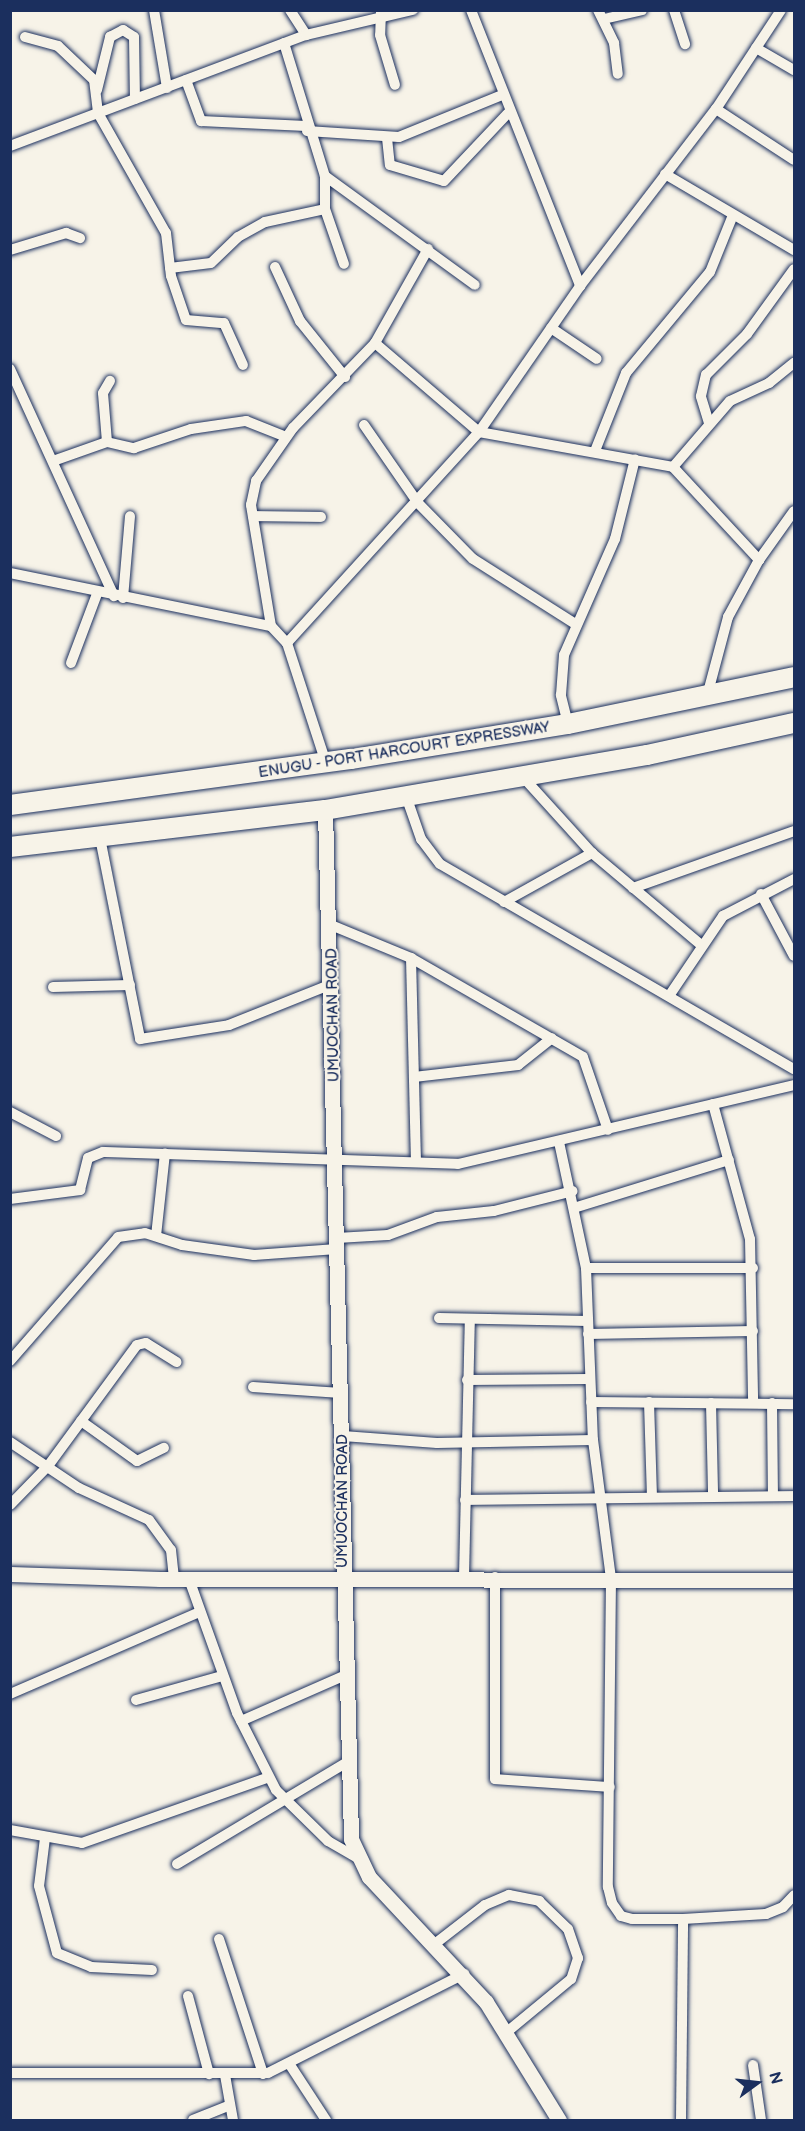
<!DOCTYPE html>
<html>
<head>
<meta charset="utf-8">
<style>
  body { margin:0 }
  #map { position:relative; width:805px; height:2131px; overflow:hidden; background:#f7f3e8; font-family:"Balsamiq Sans",sans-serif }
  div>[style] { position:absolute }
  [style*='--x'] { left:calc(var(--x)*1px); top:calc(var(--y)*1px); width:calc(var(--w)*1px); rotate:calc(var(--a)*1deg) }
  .roads { filter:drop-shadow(0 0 2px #1b2f5e) drop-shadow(0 0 2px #1b2f5e) }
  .street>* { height:10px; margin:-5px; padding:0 5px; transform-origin:5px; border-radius:5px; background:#f7f3e8 }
  .secondary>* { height:15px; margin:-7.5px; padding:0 7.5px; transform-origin:7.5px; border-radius:7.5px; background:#f7f3e8 }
  .highway>* { height:20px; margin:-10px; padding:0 10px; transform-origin:10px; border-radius:10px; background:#f7f3e8 }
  span { translate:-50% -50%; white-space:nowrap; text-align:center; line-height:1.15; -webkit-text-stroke:4.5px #f7f3e8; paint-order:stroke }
  .street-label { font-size:15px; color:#1b2f5e }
  .frame { position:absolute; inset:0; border:12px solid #1b2f5e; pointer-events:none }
  .north { position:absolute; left:727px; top:2053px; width:60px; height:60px; -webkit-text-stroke:4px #f7f3e8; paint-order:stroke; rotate:75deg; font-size:16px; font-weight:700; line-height:24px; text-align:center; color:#1b2f5e }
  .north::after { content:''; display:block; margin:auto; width:21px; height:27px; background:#1b2f5e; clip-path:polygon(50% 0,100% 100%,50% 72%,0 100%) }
</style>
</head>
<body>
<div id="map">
  <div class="roads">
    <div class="street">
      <i style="--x:154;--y:10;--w:79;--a:80.5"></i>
      <i style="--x:290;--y:10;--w:30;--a:57"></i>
      <i style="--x:471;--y:10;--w:297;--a:68.4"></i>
      <i style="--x:598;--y:10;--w:37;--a:64"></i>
      <i style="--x:614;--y:43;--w:31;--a:83"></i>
      <i style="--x:674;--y:10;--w:36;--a:72"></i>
      <i style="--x:381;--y:11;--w:24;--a:92"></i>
      <i style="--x:380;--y:35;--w:52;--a:73.3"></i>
      <i style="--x:604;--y:19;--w:39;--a:-13"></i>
      <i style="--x:25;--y:37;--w:34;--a:15"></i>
      <i style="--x:58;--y:46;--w:50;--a:43.4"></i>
      <i style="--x:94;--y:80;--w:33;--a:83"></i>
      <i style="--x:98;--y:113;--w:138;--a:60.5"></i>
      <i style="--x:166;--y:233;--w:43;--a:83.4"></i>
      <i style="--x:171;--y:276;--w:46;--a:71.2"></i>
      <i style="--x:186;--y:320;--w:38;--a:5"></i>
      <i style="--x:224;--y:323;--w:46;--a:65.7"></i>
      <i style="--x:284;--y:43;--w:139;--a:72.9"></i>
      <i style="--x:325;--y:176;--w:185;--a:36"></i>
      <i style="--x:756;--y:48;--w:44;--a:30.1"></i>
      <i style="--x:186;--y:80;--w:44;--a:69.9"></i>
      <i style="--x:201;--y:121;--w:105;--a:2.7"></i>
      <i style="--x:97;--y:90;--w:55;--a:-76.2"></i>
      <i style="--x:110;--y:37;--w:15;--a:-28"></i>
      <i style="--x:123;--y:30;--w:13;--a:32"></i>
      <i style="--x:134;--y:37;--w:62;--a:89.1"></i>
      <i style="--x:716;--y:109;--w:93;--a:33.2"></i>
      <i style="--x:307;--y:131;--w:92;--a:3.7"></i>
      <i style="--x:399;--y:137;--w:111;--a:-22.2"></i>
      <i style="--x:387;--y:138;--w:27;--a:84"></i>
      <i style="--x:390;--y:165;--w:56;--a:16.5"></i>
      <i style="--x:444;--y:181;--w:93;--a:-46.7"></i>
      <i style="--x:10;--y:146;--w:316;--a:-20.6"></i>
      <i style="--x:306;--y:35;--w:110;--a:-13.2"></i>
      <i style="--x:665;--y:174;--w:150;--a:30.5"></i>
      <i style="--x:325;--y:176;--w:33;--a:90"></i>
      <i style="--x:325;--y:209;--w:58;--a:70.9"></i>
      <i style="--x:10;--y:250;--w:59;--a:-16.9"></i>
      <i style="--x:66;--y:233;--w:15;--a:20"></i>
      <i style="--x:275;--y:267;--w:60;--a:65.2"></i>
      <i style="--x:300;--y:321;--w:72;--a:51.2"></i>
      <i style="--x:170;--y:268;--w:41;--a:-7"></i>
      <i style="--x:211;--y:263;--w:37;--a:-44"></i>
      <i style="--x:238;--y:237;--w:31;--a:-29"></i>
      <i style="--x:265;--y:222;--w:61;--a:-12.2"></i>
      <i style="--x:551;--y:328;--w:55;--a:34"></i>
      <i style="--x:375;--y:343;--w:137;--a:40.6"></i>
      <i style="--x:479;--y:432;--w:197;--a:10.2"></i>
      <i style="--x:673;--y:467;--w:127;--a:47.2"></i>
      <i style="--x:10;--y:369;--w:250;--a:65.4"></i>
      <i style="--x:709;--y:423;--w:28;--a:-107"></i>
      <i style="--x:701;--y:396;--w:22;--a:-77"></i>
      <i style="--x:706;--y:375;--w:58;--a:-45"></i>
      <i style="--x:747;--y:334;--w:80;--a:-54.1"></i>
      <i style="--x:364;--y:425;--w:95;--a:55.3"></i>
      <i style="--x:418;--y:503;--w:78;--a:45.5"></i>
      <i style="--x:473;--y:559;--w:120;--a:32.4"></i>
      <i style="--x:107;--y:442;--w:49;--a:-94.7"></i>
      <i style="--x:103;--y:393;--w:14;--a:-60"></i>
      <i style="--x:595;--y:451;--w:84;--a:-68.3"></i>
      <i style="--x:626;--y:373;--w:131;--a:-50.3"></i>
      <i style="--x:710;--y:272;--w:61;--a:-68"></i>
      <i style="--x:53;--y:461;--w:57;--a:-19.4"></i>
      <i style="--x:107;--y:442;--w:28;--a:13"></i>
      <i style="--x:134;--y:448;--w:60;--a:-18.4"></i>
      <i style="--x:191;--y:429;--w:56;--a:-8.3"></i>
      <i style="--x:246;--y:421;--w:43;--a:21.8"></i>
      <i style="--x:673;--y:467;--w:87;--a:-49.2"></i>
      <i style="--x:730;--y:401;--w:43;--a:-24.8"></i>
      <i style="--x:769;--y:383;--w:32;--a:-39"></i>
      <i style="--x:253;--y:516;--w:68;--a:0.8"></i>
      <i style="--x:10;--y:573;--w:266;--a:11.5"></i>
      <i style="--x:271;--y:626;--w:23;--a:47"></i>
      <i style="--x:287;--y:643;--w:126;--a:72"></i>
      <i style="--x:123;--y:598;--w:82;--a:-85.1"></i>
      <i style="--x:271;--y:626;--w:123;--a:-99.4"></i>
      <i style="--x:251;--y:505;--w:25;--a:-78"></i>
      <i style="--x:256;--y:481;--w:65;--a:-55.1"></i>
      <i style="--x:293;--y:428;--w:118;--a:-46"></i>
      <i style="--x:375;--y:343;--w:108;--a:-60.6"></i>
      <i style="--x:287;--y:643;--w:285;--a:-47.7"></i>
      <i style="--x:479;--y:432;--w:178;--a:-55.3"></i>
      <i style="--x:580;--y:286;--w:223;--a:-52.5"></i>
      <i style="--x:716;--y:109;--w:118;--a:-56.7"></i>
      <i style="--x:71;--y:663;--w:74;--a:-69.4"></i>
      <i style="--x:707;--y:696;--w:82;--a:-75.1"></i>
      <i style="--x:728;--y:617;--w:65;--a:-61.5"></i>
      <i style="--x:759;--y:560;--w:60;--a:-54.5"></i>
      <i style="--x:568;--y:724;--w:30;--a:-104"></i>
      <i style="--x:561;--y:695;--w:40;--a:-85.7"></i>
      <i style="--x:564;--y:655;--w:127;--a:-66.3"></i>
      <i style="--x:615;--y:539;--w:82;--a:-76"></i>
      <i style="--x:523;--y:777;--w:103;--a:47.8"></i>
      <i style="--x:592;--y:853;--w:141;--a:40.1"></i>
      <i style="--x:406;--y:796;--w:46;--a:70.8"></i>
      <i style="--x:421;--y:839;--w:31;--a:53"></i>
      <i style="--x:440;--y:864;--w:409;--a:30.1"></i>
      <i style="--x:100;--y:838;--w:205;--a:78.7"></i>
      <i style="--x:140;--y:1039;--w:90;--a:-8.9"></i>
      <i style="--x:229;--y:1025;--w:111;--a:-21.7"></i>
      <i style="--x:633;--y:888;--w:171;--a:-19.5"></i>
      <i style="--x:761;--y:894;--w:70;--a:62"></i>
      <i style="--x:504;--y:902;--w:101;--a:-29.1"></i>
      <i style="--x:331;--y:925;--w:87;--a:22.4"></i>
      <i style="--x:411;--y:958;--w:198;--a:29.9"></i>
      <i style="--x:583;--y:1057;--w:77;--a:71.1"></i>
      <i style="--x:411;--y:958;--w:204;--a:88.6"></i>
      <i style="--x:53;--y:987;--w:77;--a:-1.5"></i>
      <i style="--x:669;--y:996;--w:97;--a:-56"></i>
      <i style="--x:723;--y:916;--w:80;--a:-27.5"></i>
      <i style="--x:414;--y:1077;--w:105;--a:-6.6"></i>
      <i style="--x:518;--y:1065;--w:43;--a:-38.5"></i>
      <i style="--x:713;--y:1104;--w:140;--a:74.7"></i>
      <i style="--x:750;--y:1239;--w:163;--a:88.9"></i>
      <i style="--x:10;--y:1112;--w:52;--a:27.6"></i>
      <i style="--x:559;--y:1142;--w:129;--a:77.9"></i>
      <i style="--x:586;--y:1268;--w:172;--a:87.7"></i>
      <i style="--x:593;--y:1440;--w:139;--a:82.6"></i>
      <i style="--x:611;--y:1578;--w:309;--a:90.6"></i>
      <i style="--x:608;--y:1887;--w:16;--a:76"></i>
      <i style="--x:612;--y:1903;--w:16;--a:55"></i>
      <i style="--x:621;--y:1916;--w:11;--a:15"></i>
      <i style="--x:632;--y:1919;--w:51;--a:0"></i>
      <i style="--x:683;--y:1919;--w:83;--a:-3.4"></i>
      <i style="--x:766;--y:1914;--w:18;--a:-22"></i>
      <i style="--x:783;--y:1907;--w:16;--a:-47"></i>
      <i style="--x:10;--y:1199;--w:71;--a:-7.3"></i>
      <i style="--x:80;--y:1190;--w:33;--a:-76"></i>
      <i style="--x:88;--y:1158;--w:16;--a:-22"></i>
      <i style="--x:103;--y:1152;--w:355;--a:1.9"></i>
      <i style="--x:458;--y:1164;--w:345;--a:-13.2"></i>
      <i style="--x:577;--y:1207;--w:159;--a:-17.2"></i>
      <i style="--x:156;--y:1236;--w:83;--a:-83.8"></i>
      <i style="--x:337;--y:1238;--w:51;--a:-3.4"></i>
      <i style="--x:388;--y:1235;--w:52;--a:-20.2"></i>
      <i style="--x:437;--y:1217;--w:57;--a:-6"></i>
      <i style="--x:494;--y:1211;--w:81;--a:-14.2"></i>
      <i style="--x:586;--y:1268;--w:167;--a:0"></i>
      <i style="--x:439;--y:1318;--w:149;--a:1.2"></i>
      <i style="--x:588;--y:1334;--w:165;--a:-1"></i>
      <i style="--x:10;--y:1361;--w:164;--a:-48.9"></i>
      <i style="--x:118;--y:1237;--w:27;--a:-8"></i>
      <i style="--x:145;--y:1233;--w:39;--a:18"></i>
      <i style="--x:182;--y:1245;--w:73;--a:7.9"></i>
      <i style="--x:254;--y:1255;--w:83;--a:-4.1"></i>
      <i style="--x:467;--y:1380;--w:122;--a:-0.5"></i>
      <i style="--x:253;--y:1387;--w:88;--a:3.9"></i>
      <i style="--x:591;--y:1402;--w:203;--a:0.6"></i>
      <i style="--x:649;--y:1402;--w:93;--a:88.2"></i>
      <i style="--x:711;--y:1403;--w:91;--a:88.7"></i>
      <i style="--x:772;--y:1403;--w:92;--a:89.4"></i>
      <i style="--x:81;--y:1421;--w:69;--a:35.5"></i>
      <i style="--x:137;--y:1461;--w:30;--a:-26"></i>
      <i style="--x:343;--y:1436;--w:94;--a:4.3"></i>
      <i style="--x:437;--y:1443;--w:156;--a:-1.1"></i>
      <i style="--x:10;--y:1442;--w:83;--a:33.7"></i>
      <i style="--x:79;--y:1488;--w:77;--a:24.6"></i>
      <i style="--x:149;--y:1520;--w:37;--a:54"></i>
      <i style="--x:171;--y:1550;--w:29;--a:84"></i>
      <i style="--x:465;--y:1500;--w:329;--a:-0.7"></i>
      <i style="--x:10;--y:1505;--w:54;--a:-45.7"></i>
      <i style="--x:48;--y:1466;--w:150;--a:-53.7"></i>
      <i style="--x:137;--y:1345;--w:9;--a:-13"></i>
      <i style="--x:146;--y:1343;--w:36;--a:32"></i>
      <i style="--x:464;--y:1577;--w:258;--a:-88.7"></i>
      <i style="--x:495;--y:1577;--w:202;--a:90"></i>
      <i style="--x:495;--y:1779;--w:115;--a:4"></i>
      <i style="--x:189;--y:1579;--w:142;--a:70.3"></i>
      <i style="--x:237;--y:1713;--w:86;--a:63.1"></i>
      <i style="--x:276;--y:1790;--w:73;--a:44.4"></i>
      <i style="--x:328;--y:1841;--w:34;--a:30"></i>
      <i style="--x:10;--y:1694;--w:204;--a:-23.4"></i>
      <i style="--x:136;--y:1700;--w:89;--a:-15.6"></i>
      <i style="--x:241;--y:1721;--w:115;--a:-23.7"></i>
      <i style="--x:10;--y:1830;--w:73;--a:10.2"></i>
      <i style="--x:82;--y:1843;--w:198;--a:-19.4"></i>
      <i style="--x:45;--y:1838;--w:48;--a:97.1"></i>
      <i style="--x:39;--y:1886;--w:69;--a:75"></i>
      <i style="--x:57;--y:1953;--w:37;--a:22"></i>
      <i style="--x:91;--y:1967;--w:61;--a:2.8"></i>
      <i style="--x:177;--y:1864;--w:200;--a:-30.9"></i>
      <i style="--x:219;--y:1939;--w:142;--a:71.9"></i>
      <i style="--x:436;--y:1943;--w:62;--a:-37.8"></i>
      <i style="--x:485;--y:1905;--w:26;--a:-23"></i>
      <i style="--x:509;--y:1895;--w:31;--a:11"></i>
      <i style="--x:539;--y:1901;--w:40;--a:44"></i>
      <i style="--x:568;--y:1929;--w:31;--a:71"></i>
      <i style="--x:578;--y:1958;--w:22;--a:108"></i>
      <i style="--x:571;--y:1979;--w:83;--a:140.4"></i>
      <i style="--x:188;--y:1996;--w:81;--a:74.9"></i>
      <i style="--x:290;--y:2065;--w:66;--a:56.8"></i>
      <i style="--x:753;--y:2065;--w:56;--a:81.7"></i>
      <i style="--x:10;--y:2073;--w:258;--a:0"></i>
      <i style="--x:268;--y:2073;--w:220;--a:-26.8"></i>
      <i style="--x:225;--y:2075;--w:46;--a:79.9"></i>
      <i style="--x:193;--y:2120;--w:38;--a:-22"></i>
      <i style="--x:681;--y:2120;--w:201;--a:-89.4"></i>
    </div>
    <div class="secondary">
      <i style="--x:325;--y:810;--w:1029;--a:88.55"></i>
      <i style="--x:351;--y:1839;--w:42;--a:64.7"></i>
      <i style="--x:369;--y:1877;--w:171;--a:46.9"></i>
      <i style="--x:486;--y:2002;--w:139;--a:58.3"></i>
      <i style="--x:10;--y:1574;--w:150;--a:1.9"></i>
      <i style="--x:160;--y:1579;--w:634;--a:0.09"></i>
    </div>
    <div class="highway">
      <i style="--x:10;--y:805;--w:345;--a:-7.7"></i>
      <i style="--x:352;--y:759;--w:219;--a:-9.2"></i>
      <i style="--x:568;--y:724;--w:231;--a:-11.7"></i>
      <i style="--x:10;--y:847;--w:317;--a:-6.7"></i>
      <i style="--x:325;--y:810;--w:327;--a:-9.7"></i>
      <i style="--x:647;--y:755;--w:150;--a:-12.3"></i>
    </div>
  </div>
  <div class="street-label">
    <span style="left:404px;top:750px;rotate:-9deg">ENUGU - PORT HARCOURT EXPRESSWAY</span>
    <span style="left:333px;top:1015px;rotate:-91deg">UMUOCHAN ROAD</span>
    <span style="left:343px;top:1501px;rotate:-90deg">UMUOCHAN ROAD</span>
  </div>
  <div class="frame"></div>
  <div class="north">N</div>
</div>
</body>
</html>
